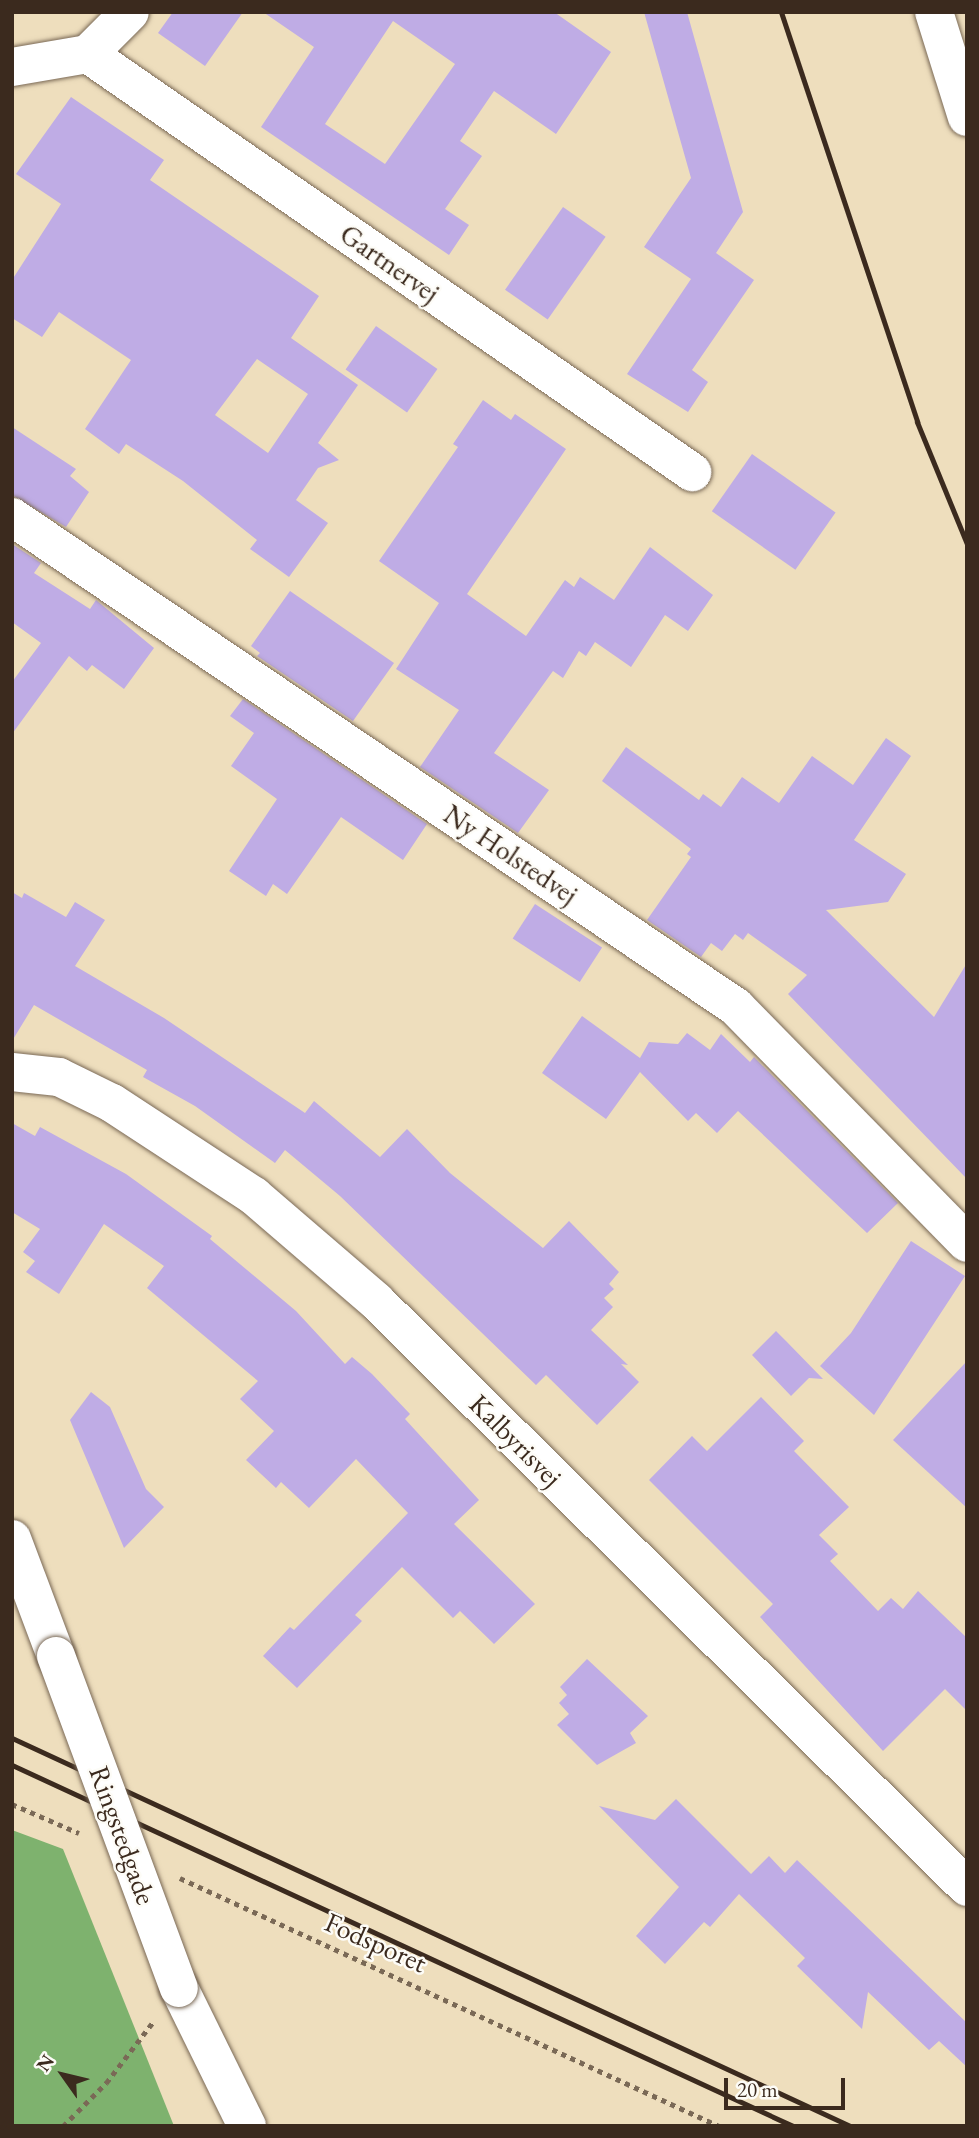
<!DOCTYPE html>
<html>
<head>
<meta charset="utf-8">
<style>
  body { margin:0 }
  #map { position:relative; width:979px; height:2138px; overflow:hidden; background:#eedebd; font-family:"EB Garamond",serif }
  div>[style] { position:absolute }
  [style*='--x'] { left:calc(var(--x)*1px); top:calc(var(--y)*1px); width:calc(var(--w)*1px); rotate:calc(var(--a)*1deg) }
  .forest>* { inset:0; background:#7eb26e }
  .building>* { inset:0; background:#bface5; transform-origin:0 0 }
  .path>* { height:4.5px; margin-top:-2.25px; transform-origin:0; background:repeating-linear-gradient(90deg,#7a6956 0 5px,transparent 0 10px) }
  .roads { filter:drop-shadow(0 0 2px #7a6956) drop-shadow(0 0 2px #7a6956) }
  .minor>* { height:38px; margin:-19px; padding:0 19px; transform-origin:19px; border-radius:19px; background:#fff }
  .rail>* { height:5px; margin:-2.5px; padding:0 2.5px; transform-origin:2.5px; border-radius:2.5px; background:#3b2a1e }
  .bridges { filter:drop-shadow(0 0 2px #7a6956) drop-shadow(0 0 2px #7a6956) }
  .minor-bridge>* { height:38px; margin:-19px; padding:0 19px; transform-origin:19px; border-radius:19px; background:#fff }
  span { translate:-50% -50%; white-space:nowrap; text-align:center; line-height:1.15; -webkit-text-stroke:5px #fdfcf7; paint-order:stroke }
  .street-label { font-size:28px; color:#3b2a1e }
  .frame { position:absolute; inset:0; border:14px solid #3b2a1e; pointer-events:none }
  .north { position:absolute; left:28px; top:2040px; width:70px; height:70px; -webkit-text-stroke:5px #fdfcf7; paint-order:stroke; rotate:304deg; font-size:19px; font-weight:700; line-height:28px; text-align:center; color:#3b2a1e }
  .north::after { content:''; display:block; margin:auto; width:24px; height:32px; background:#3b2a1e; clip-path:polygon(50% 0,100% 100%,50% 72%,0 100%) }
  .scale { position:absolute; left:724px; top:2078px; width:121px; height:32px; box-sizing:border-box; border:4px solid #3b2a1e; border-top:0; padding-left:9px; font-size:21px; line-height:24px; white-space:nowrap; color:#3b2a1e; -webkit-text-stroke:5px #fdfcf7; paint-order:stroke }
</style>
</head>
<body>
<div id="map">
  <div class="forest">
    <i style="clip-path:polygon(12px 1830px,63px 1849px,174px 2126px,12px 2126px)"></i>
  </div>
  <div class="building">
    <i style="clip-path:polygon(173px 12px,243px 12px,205px 66px,158px 33px)"></i>
    <i style="clip-path:polygon(evenodd,263px 12px,554px 12px,611px 52px,556px 134px,494px 91px,460px 141px,482px 156px,445px 209px,469px 225px,449px 255px,261px 127px,314px 47px,263px 12px,393px 21px,455px 64px,385px 164px,325px 124px,393px 21px)"></i>
    <i style="clip-path:polygon(644px 12px,687px 12px,743px 212px,716px 253px,754px 280px,692px 370px,708px 382px,688px 412px,627px 374px,691px 279px,644px 247px,691px 178px)"></i>
    <i style="clip-path:polygon(evenodd,71px 97px,164px 160px,150px 180px,319px 296px,291px 338px,358px 385px,318px 443px,339px 460px,318px 468px,296px 500px,328px 523px,289px 577px,250px 549px,257px 540px,183px 481px,126px 444px,119px 454px,85px 429px,131px 360px,59px 312px,42px 337px,12px 318px,12px 280px,61px 204px,16px 174px,71px 97px,257px 359px,308px 394px,268px 453px,215px 415px,257px 359px)"></i>
    <i style="left:563px;top:207px;width:52px;height:101px;rotate:35deg"></i>
    <i style="left:376px;top:326px;width:75px;height:53px;rotate:35deg"></i>
    <i style="clip-path:polygon(483px 400px,511px 420px,515px 414px,566px 449px,467px 594px,526px 636px,565px 580px,574px 587px,580px 577px,614px 600px,650px 547px,713px 595px,688px 631px,665px 615px,631px 667px,595px 642px,586px 656px,579px 651px,563px 678px,553px 671px,494px 753px,549px 790px,518px 833px,420px 767px,459px 710px,396px 669px,439px 603px,379px 561px,458px 447px,453px 444px)"></i>
    <i style="clip-path:polygon(12px 427px,76px 469px,70px 476px,89px 492px,66px 527px,12px 495px)"></i>
    <i style="left:752px;top:454px;width:102px;height:70px;rotate:35deg"></i>
    <i style="clip-path:polygon(12px 544px,41px 563px,34px 573px,90px 609px,96px 600px,154px 648px,124px 689px,92px 665px,87px 671px,69px 656px,12px 734px,12px 682px,41px 643px,12px 622px)"></i>
    <i style="clip-path:polygon(290px 591px,394px 663px,353px 721px,257px 656px,260px 653px,251px 646px)"></i>
    <i style="clip-path:polygon(243px 699px,427px 824px,403px 860px,341px 817px,287px 894px,273px 884px,266px 896px,229px 871px,277px 799px,231px 766px,254px 733px,230px 716px)"></i>
    <i style="clip-path:polygon(886px 738px,911px 756px,854px 840px,906px 874px,888px 902px,826px 910px,934px 1017px,967px 963px,967px 1179px,788px 994px,807px 975px,748px 933px,743px 940px,735px 934px,722px 951px,711px 943px,701px 957px,647px 920px,691px 857px,687px 854px,691px 849px,602px 781px,626px 747px,699px 800px,703px 794px,721px 807px,742px 777px,779px 803px,812px 756px,853px 785px)"></i>
    <i style="clip-path:polygon(12px 892px,22px 898px,24px 893px,66px 917px,75px 902px,105px 920px,75px 966px,164px 1018px,305px 1113px,314px 1101px,380px 1157px,407px 1129px,450px 1173px,543px 1248px,569px 1221px,619px 1272px,609px 1284px,614px 1289px,604px 1298px,613px 1307px,591px 1330px,628px 1365px,621px 1364px,639px 1382px,597px 1425px,546px 1375px,536px 1385px,340px 1196px,285px 1150px,275px 1163px,195px 1106px,143px 1077px,147px 1070px,34px 1005px,12px 1041px)"></i>
    <i style="left:535px;top:904px;width:80px;height:41px;rotate:33deg"></i>
    <i style="clip-path:polygon(582px 1016px,640px 1058px,649px 1042px,678px 1044px,687px 1033px,710px 1050px,721px 1034px,750px 1062px,754px 1057px,898px 1203px,867px 1233px,738px 1111px,717px 1133px,696px 1113px,688px 1121px,640px 1072px,606px 1119px,542px 1073px)"></i>
    <i style="clip-path:polygon(12px 1123px,35px 1136px,40px 1127px,126px 1174px,212px 1236px,210px 1239px,296px 1311px,345px 1364px,352px 1357px,372px 1374px,410px 1414px,405px 1419px,479px 1500px,454px 1524px,535px 1604px,494px 1644px,460px 1611px,453px 1618px,402px 1567px,355px 1615px,362px 1621px,297px 1688px,263px 1656px,290px 1627px,294px 1630px,408px 1513px,356px 1459px,309px 1508px,281px 1482px,276px 1488px,246px 1460px,274px 1431px,240px 1399px,258px 1381px,147px 1288px,164px 1266px,104px 1224px,59px 1294px,26px 1272px,35px 1261px,23px 1252px,40px 1229px,12px 1212px)"></i>
    <i style="clip-path:polygon(911px 1241px,965px 1276px,874px 1415px,820px 1366px,851px 1333px)"></i>
    <i style="clip-path:polygon(776px 1331px,786px 1341px,823px 1379px,809px 1378px,791px 1396px,752px 1355px)"></i>
    <i style="clip-path:polygon(967px 1361px,967px 1508px,893px 1440px)"></i>
    <i style="clip-path:polygon(91px 1392px,110px 1407px,146px 1489px,164px 1507px,124px 1548px,70px 1420px)"></i>
    <i style="clip-path:polygon(761px 1397px,804px 1441px,794px 1451px,849px 1507px,819px 1535px,838px 1554px,830px 1561px,878px 1611px,891px 1598px,903px 1609px,918px 1591px,967px 1638px,967px 1711px,945px 1689px,883px 1751px,760px 1617px,773px 1604px,649px 1480px,692px 1436px,707px 1451px)"></i>
    <i style="clip-path:polygon(587px 1659px,648px 1716px,630px 1733px,636px 1743px,597px 1765px,557px 1725px,569px 1714px,559px 1703px,567px 1695px,560px 1687px)"></i>
    <i style="clip-path:polygon(676px 1799px,751px 1874px,769px 1856px,785px 1873px,797px 1860px,967px 2023px,967px 2067px,939px 2041px,929px 2050px,868px 1992px,862px 2029px,797px 1966px,805px 1958px,739px 1894px,710px 1927px,704px 1922px,665px 1964px,636px 1936px,679px 1887px,599px 1806px,655px 1820px)"></i>
  </div>
  <div class="path">
    <i style="--x:12;--y:1804;--w:73;--a:23.4"></i>
    <i style="--x:180;--y:1878;--w:593;--a:24.71"></i>
    <i style="--x:63;--y:2126;--w:61;--a:-45"></i>
    <i style="--x:106;--y:2083;--w:77;--a:-52.4"></i>
  </div>
  <div class="roads">
    <div class="minor">
      <i style="--x:934;--y:12;--w:110;--a:72.6"></i>
      <i style="--x:88;--y:54;--w:735;--a:34.69"></i>
      <i style="--x:12;--y:67;--w:77;--a:-9.7"></i>
      <i style="--x:88;--y:54;--w:59;--a:-45"></i>
      <i style="--x:12;--y:517;--w:874;--a:34.09"></i>
      <i style="--x:736;--y:1007;--w:330;--a:45.6"></i>
      <i style="--x:12;--y:1072;--w:47;--a:6.1"></i>
      <i style="--x:59;--y:1077;--w:59;--a:26.1"></i>
      <i style="--x:112;--y:1103;--w:170;--a:33.2"></i>
      <i style="--x:254;--y:1196;--w:161;--a:40.7"></i>
      <i style="--x:376;--y:1301;--w:832;--a:44.76"></i>
      <i style="--x:12;--y:1539;--w:125;--a:69.4"></i>
      <i style="--x:179;--y:1988;--w:154;--a:63.8"></i>
    </div>
  </div>
  <div class="rail">
    <i style="--x:781;--y:12;--w:432;--a:71.6"></i>
    <i style="--x:917;--y:422;--w:132;--a:67.7"></i>
    <i style="--x:12;--y:1738;--w:923;--a:24.84"></i>
    <i style="--x:12;--y:1765;--w:860;--a:24.81"></i>
  </div>
  <div class="bridges">
    <div class="minor-bridge">
      <i style="--x:56;--y:1656;--w:354;--a:69.7"></i>
    </div>
  </div>
  <div class="street-label">
    <span style="left:390px;top:263px;rotate:35deg">Gartnervej</span>
    <span style="left:511px;top:854px;rotate:34deg">Ny Holstedvej</span>
    <span style="left:516px;top:1440px;rotate:45deg">Kalbyrisvej</span>
    <span style="left:123px;top:1835px;rotate:70deg">Ringstedgade</span>
    <span style="left:376px;top:1942px;rotate:24deg">Fodsporet</span>
  </div>
  <div class="frame"></div>
  <div class="north">N</div>
  <div class="scale">20 m</div>
</div>
</body>
</html>
